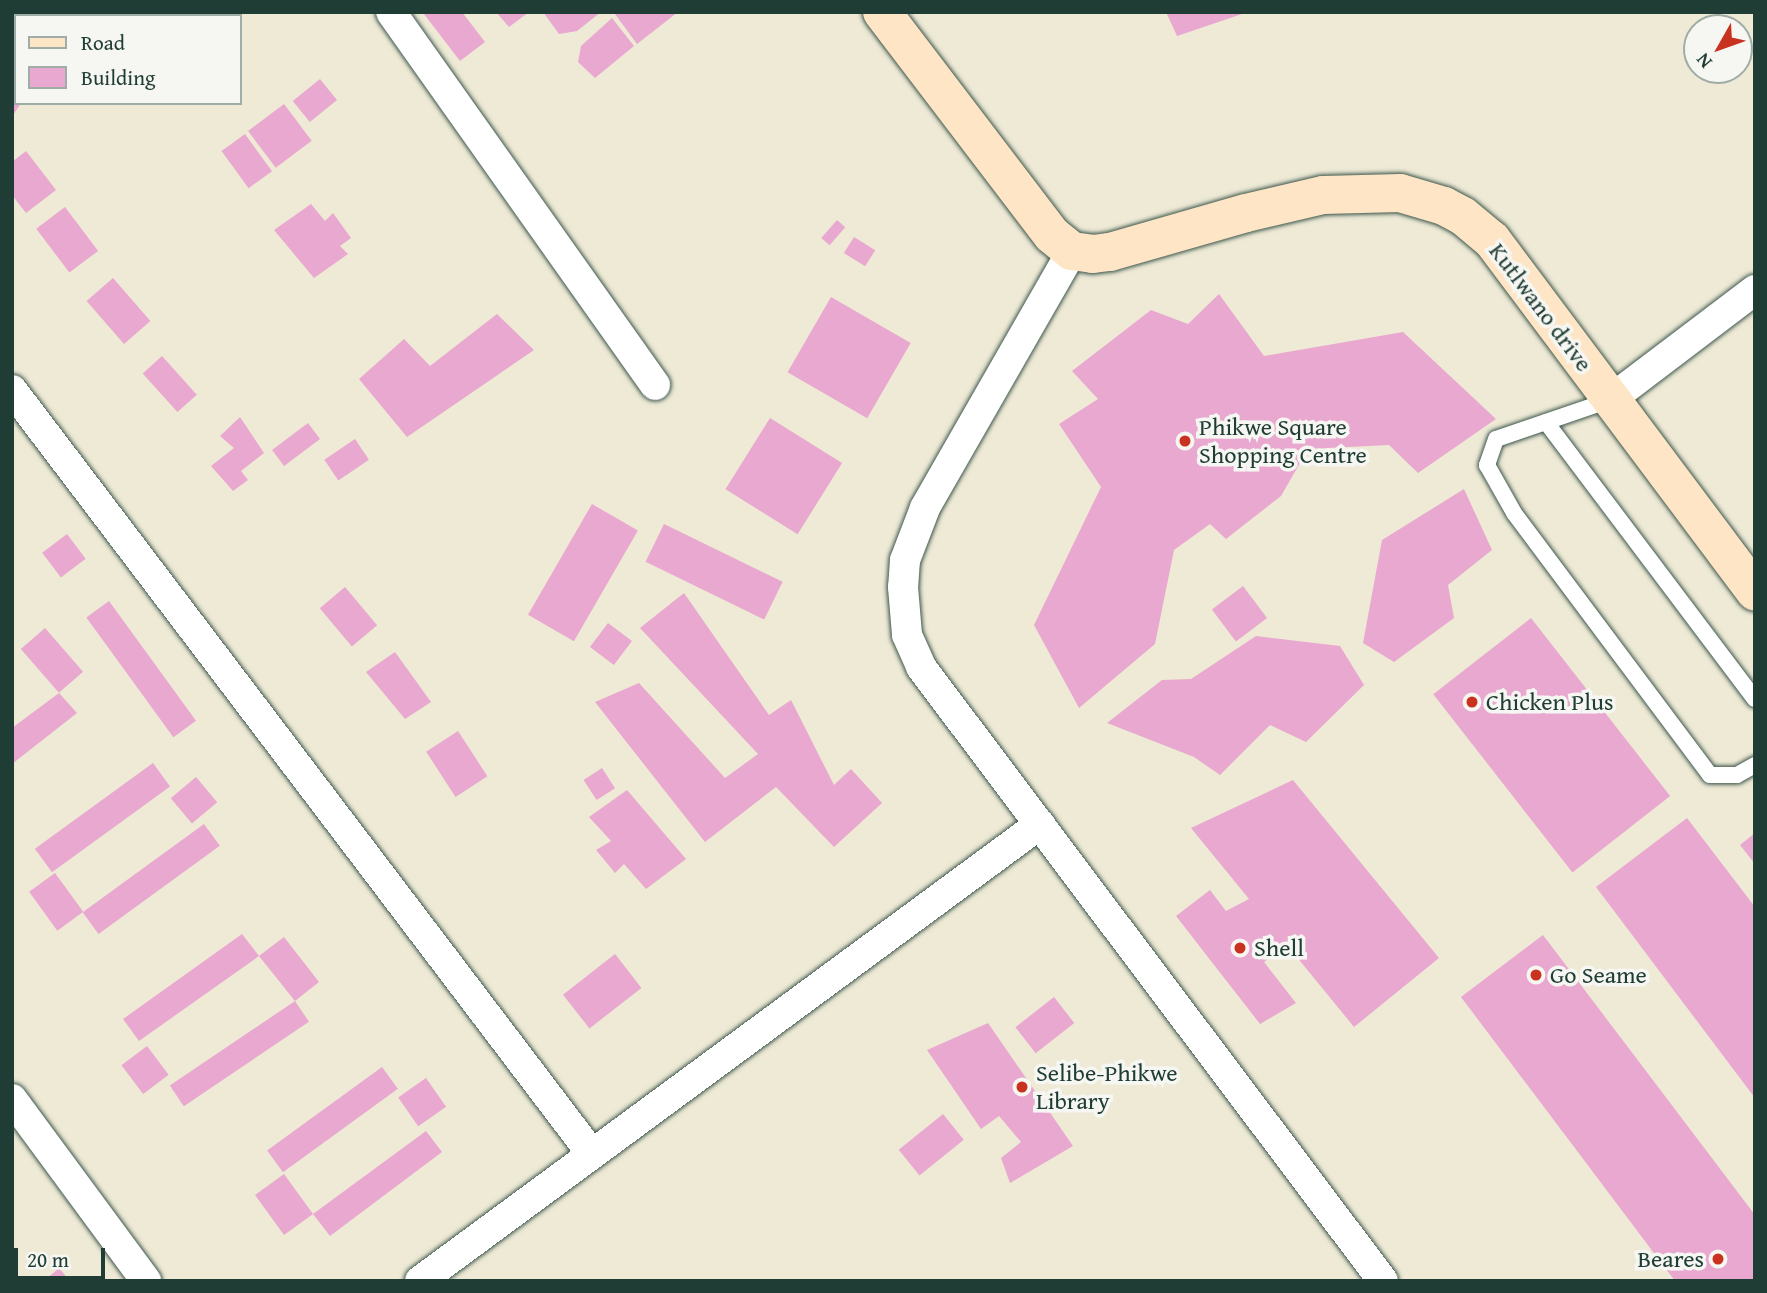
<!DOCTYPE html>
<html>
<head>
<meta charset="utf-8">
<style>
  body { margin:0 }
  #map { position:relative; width:1767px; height:1293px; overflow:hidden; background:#eeead6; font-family:"Gentium Book Plus",serif }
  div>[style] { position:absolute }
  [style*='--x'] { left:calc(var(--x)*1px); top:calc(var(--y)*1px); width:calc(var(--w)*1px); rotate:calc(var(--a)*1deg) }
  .building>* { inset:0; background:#e9a8cf; transform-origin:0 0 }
  .roads { filter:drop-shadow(0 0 2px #3e574c) drop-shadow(0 0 2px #3e574c) }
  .lane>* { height:16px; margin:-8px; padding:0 8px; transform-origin:8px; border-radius:8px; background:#fff }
  .street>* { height:30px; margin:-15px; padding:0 15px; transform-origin:15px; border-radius:15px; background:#fff }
  .secondary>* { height:38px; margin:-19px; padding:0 19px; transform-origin:19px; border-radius:19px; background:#fde5c5 }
  .dots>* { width:19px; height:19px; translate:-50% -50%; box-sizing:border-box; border:4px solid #f6f6f2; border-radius:50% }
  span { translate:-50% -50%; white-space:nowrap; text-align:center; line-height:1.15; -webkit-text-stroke:7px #f6f6f2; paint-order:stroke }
  .street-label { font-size:24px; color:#1f3d34 }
  .poi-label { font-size:24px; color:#1f3d34 }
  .left { translate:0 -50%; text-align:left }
  .right { translate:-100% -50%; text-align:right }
  .frame { position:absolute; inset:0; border:14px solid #1f3d34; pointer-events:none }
  .legend { position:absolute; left:14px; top:14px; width:228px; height:91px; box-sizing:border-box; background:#f6f6f2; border:2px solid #a0aca6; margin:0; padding:9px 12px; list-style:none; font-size:21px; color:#1f3d34 }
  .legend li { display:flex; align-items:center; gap:14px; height:35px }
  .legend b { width:35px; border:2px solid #a0aca6 }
  .north { position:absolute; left:1683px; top:14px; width:70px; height:70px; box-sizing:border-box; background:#f6f6f2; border:2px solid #a0aca6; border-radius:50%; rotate:230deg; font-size:19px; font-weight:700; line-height:28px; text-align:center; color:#1f3d34 }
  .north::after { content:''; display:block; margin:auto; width:24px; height:32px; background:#c8321e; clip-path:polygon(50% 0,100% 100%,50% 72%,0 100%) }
  .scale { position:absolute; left:14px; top:1248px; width:91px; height:32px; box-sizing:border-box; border:4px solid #1f3d34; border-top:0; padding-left:9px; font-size:21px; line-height:24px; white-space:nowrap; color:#1f3d34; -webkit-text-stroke:5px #f6f6f2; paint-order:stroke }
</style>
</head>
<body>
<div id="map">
  <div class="building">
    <i style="clip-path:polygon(426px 12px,462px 12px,485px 42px,460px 61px,424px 14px)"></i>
    <i style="clip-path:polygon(496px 12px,529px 12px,509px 27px)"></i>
    <i style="clip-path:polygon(543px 12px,601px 12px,577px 31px,559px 34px)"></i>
    <i style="clip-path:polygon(618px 12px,678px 12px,637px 44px,615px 14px)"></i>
    <i style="clip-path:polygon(1166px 12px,1245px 12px,1245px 13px,1177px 36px)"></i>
    <i style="clip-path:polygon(612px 18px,634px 46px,595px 78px,578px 62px,581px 46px)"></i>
    <i style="clip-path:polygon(12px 71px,16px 73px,16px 103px,21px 103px,12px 117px)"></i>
    <i style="left:320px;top:79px;width:27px;height:35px;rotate:51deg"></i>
    <i style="left:284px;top:104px;width:46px;height:45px;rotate:53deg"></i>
    <i style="left:245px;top:134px;width:46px;height:29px;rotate:54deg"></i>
    <i style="clip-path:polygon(26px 151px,56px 190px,26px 213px,12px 195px,12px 162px)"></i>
    <i style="clip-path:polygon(311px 204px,325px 221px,333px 213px,351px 238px,340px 246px,348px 254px,314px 278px,274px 230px)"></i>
    <i style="left:65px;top:207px;width:55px;height:36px;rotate:53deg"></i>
    <i style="left:837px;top:220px;width:11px;height:24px;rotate:41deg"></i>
    <i style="left:854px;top:237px;width:25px;height:19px;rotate:32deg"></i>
    <i style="left:113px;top:278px;width:57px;height:35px;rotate:49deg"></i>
    <i style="clip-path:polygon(1219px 294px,1264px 356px,1403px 332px,1496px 419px,1418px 473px,1389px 445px,1308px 449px,1281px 496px,1226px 539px,1210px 524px,1174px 550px,1155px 644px,1079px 708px,1034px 625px,1101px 487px,1059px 424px,1098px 399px,1072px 371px,1151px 310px,1188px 324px)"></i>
    <i style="left:831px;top:297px;width:92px;height:87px;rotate:30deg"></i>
    <i style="clip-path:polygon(497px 314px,534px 350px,407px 437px,359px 379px,404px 339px,430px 366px)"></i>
    <i style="left:162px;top:356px;width:52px;height:26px;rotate:48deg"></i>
    <i style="clip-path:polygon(240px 417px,264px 453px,241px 471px,248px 480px,233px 491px,211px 466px,234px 448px,220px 436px)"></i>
    <i style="left:770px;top:418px;width:85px;height:84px;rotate:32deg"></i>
    <i style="left:308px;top:423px;width:20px;height:45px;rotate:53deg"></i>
    <i style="left:355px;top:439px;width:25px;height:37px;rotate:56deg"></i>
    <i style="clip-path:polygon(1464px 489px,1492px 550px,1448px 585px,1454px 618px,1394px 662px,1363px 643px,1382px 540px)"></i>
    <i style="left:592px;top:504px;width:53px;height:128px;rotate:30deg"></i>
    <i style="left:664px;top:524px;width:132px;height:42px;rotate:26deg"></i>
    <i style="left:67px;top:534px;width:31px;height:31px;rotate:53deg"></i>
    <i style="left:1243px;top:586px;width:40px;height:39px;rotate:53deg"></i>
    <i style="left:345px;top:587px;width:50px;height:33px;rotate:50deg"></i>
    <i style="clip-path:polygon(684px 593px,769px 715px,791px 700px,834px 785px,851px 769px,882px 803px,834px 847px,776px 787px,705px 842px,595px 702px,639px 683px,725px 778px,758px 754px,640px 628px)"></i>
    <i style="left:109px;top:601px;width:148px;height:28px;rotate:54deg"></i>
    <i style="left:1531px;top:618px;width:226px;height:124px;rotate:52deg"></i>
    <i style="left:608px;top:623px;width:30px;height:30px;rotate:37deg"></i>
    <i style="left:45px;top:628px;width:58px;height:32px;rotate:49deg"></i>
    <i style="clip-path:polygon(1256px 636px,1340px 646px,1364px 685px,1306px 742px,1270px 725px,1220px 775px,1194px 757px,1107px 723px,1162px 680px,1191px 679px)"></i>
    <i style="clip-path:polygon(395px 652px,431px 702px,405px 719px,366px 672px)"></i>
    <i style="clip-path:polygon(59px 693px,77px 713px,12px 764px,12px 728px)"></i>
    <i style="left:458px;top:731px;width:54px;height:38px;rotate:57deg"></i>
    <i style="left:153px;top:763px;width:29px;height:146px;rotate:54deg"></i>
    <i style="left:602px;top:768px;width:24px;height:22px;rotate:57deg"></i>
    <i style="left:196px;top:777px;width:33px;height:33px;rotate:50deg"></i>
    <i style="clip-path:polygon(1293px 780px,1439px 958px,1354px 1027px,1287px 945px,1264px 962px,1296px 1003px,1260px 1024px,1176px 916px,1210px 890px,1226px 911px,1249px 899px,1191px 828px)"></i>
    <i style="clip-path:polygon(627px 790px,686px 859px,646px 889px,624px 864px,615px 873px,596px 850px,611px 841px,589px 817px)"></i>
    <i style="clip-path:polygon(1687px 818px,1755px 907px,1755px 1098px,1596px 887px)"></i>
    <i style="left:204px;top:824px;width:27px;height:150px;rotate:54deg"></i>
    <i style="clip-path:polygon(1755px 833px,1755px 864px,1740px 845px)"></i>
    <i style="left:55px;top:873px;width:48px;height:32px;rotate:54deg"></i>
    <i style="clip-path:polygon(242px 934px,259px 956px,284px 937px,319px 982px,295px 1001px,259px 956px,139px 1041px,123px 1019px)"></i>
    <i style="clip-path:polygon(1543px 935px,1755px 1215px,1755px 1281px,1675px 1281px,1461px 997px)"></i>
    <i style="left:615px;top:954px;width:43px;height:66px;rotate:52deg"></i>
    <i style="left:1054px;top:997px;width:33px;height:49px;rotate:52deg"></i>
    <i style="left:295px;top:1001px;width:25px;height:151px;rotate:56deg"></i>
    <i style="clip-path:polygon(988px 1023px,1073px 1146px,1010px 1183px,1001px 1158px,1021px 1142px,999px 1116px,981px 1129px,927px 1050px)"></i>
    <i style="left:147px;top:1046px;width:36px;height:32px;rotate:53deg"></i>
    <i style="left:382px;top:1067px;width:27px;height:142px;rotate:54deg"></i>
    <i style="left:426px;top:1078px;width:35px;height:34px;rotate:55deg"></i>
    <i style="left:943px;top:1114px;width:33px;height:57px;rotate:51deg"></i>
    <i style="clip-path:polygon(426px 1131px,442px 1152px,330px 1236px,313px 1214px,284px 1235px,255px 1195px,284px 1174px,313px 1214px)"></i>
    <i style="clip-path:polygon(59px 1268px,70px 1281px,44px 1281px)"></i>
  </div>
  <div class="roads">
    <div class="lane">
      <i style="--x:1610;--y:400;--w:120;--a:161.1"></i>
      <i style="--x:1496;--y:439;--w:28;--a:109"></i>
      <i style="--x:1487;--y:465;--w:55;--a:60.6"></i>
      <i style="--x:1514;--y:513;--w:327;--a:53.2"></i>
      <i style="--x:1710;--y:775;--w:27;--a:0"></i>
      <i style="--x:1737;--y:775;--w:21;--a:-29"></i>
      <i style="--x:1546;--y:422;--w:347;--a:53"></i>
    </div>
    <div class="street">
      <i style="--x:391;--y:12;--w:457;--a:54.7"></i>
      <i style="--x:1072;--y:251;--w:296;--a:119.8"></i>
      <i style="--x:925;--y:508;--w:56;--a:111"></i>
      <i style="--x:905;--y:560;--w:27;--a:94"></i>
      <i style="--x:903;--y:587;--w:48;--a:85.2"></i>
      <i style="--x:907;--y:635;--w:35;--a:66"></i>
      <i style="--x:921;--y:667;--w:768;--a:53.04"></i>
      <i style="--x:12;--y:390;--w:959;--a:52.8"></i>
      <i style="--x:1610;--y:400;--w:182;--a:-37.2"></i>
      <i style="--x:12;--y:1099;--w:226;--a:53.6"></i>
      <i style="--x:420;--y:1281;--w:770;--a:-36.39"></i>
    </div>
    <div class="secondary">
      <i style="--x:882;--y:12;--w:280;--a:52.7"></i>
      <i style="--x:1052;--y:235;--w:26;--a:39"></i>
      <i style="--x:1072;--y:251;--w:21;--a:8"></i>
      <i style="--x:1093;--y:254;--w:17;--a:-7"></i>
      <i style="--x:1110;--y:252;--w:141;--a:-16"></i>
      <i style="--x:1246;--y:213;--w:79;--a:-13.2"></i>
      <i style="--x:1323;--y:195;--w:77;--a:-1.5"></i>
      <i style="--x:1400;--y:193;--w:46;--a:16.5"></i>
      <i style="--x:1444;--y:206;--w:21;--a:28"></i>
      <i style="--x:1463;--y:216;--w:38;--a:40"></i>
      <i style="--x:1492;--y:240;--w:439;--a:53.2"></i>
    </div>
  </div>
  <div class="dots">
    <i style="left:1185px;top:441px;background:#c8321e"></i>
    <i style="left:1472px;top:702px;background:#c8321e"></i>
    <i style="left:1240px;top:948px;background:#c8321e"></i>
    <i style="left:1536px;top:975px;background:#c8321e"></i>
    <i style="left:1022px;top:1087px;background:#c8321e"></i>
    <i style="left:1718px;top:1259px;background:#c8321e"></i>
  </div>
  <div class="street-label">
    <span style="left:1541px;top:307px;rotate:53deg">Kutlwano drive</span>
  </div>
  <div class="poi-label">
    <span class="left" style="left:1199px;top:441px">Phikwe Square<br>Shopping Centre</span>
    <span class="left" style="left:1486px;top:702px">Chicken Plus</span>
    <span class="left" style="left:1254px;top:948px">Shell</span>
    <span class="left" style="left:1550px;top:975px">Go Seame</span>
    <span class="left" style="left:1036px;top:1087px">Selibe-Phikwe<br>Library</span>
    <span class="right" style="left:1704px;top:1259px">Beares</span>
  </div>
  <div class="frame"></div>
  <ul class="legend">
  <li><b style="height:9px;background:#fde5c5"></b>Road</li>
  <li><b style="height:19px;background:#e9a8cf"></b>Building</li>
  </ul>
  <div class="north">N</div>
  <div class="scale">20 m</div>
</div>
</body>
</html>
